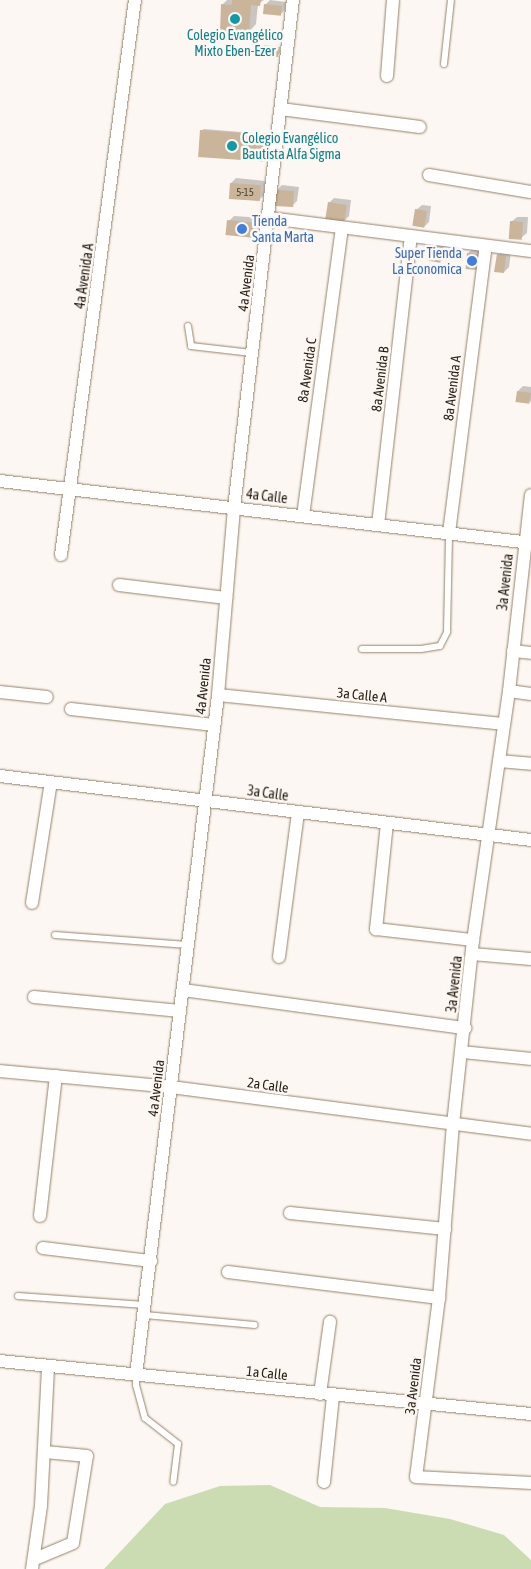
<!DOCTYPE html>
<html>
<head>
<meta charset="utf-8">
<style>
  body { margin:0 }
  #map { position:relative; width:531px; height:1569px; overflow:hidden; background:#fcf7f2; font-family:"Asap Condensed",sans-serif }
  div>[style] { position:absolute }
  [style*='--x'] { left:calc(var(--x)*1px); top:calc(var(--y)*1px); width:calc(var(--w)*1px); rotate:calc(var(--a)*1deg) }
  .green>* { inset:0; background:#cbdcb2 }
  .shadow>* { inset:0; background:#0003 }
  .building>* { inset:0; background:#cab49a; transform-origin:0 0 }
  .roads { filter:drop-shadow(0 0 1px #968168) drop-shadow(0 0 1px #968168) }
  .lane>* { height:6px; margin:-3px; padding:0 3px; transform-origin:3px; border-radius:3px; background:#fff }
  .street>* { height:12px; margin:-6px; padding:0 6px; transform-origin:6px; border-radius:6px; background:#fff }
  .dots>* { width:14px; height:14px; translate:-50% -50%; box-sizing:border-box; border:2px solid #fcf7f2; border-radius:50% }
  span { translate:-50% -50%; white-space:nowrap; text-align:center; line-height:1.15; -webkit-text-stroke:5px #fcf7f2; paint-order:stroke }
  .number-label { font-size:11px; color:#4f4436 }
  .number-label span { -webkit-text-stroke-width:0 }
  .culture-label { font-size:14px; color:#0d838f }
  .left { translate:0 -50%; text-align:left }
  .shop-label { font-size:14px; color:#366cbe }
  .right { translate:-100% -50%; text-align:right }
  .street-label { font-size:14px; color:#261e14 }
</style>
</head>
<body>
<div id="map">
  <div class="green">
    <i style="clip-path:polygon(270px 1485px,320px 1507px,385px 1508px,450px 1519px,504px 1535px,531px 1560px,531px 1569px,104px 1569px,165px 1504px,220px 1486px)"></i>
  </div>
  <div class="shadow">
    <i style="clip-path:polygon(227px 0,264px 0,258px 4px,256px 24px,249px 32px,222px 5px)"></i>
    <i style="clip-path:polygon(270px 0,286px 2px,285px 10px,280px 15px,265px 5px)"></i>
    <i style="clip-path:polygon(264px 45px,280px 47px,280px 53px,277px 55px,262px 48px)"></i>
    <i style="clip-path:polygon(204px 129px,267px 134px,265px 158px,263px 161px,201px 131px)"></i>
    <i style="clip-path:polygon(236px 178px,265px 181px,264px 195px,259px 200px,231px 183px)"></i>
    <i style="clip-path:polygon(282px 185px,299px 187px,297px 201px,292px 206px,277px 190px)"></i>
    <i style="clip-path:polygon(334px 198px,351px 200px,349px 216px,344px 221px,329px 203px)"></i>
    <i style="clip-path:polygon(422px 205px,431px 206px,429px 222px,424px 227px,416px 210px)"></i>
    <i style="clip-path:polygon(234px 216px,262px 218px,261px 232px,256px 237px,229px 221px)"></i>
    <i style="clip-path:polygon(517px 217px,528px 217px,527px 233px,521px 238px,511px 222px)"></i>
    <i style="clip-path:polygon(437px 241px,448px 242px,446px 256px,441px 261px,432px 246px)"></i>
    <i style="clip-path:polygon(474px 248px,482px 249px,481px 263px,476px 268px,468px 253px)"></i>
    <i style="clip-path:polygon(503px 250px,511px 251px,509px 267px,504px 272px,498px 255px)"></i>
    <i style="clip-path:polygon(523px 386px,531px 387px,531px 402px,518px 391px)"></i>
  </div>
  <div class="building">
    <i style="clip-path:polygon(232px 0,261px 0,260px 6px,251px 5px,249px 33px,220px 32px,221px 4px,232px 5px)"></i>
    <i style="left:264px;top:4px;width:18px;height:10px;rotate:6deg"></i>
    <i style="left:260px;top:47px;width:19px;height:8px;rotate:6deg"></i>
    <i style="left:200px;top:130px;width:65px;height:27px;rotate:4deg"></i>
    <i style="left:230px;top:183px;width:31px;height:16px;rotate:4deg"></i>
    <i style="left:276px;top:190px;width:18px;height:16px;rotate:3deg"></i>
    <i style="left:328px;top:202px;width:19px;height:18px;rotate:9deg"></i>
    <i style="left:415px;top:209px;width:12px;height:17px;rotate:9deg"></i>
    <i style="left:227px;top:220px;width:30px;height:15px;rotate:6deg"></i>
    <i style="left:510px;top:221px;width:13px;height:18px;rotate:4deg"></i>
    <i style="left:431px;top:245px;width:12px;height:16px;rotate:9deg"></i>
    <i style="left:467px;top:253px;width:11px;height:16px;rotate:5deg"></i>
    <i style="clip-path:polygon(497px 254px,506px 256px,504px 273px,494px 272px)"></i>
    <i style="left:517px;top:391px;width:14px;height:11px;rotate:8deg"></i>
  </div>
  <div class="roads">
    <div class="lane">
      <i style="--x:444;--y:64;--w:64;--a:-83.8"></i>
      <i style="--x:188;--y:326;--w:20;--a:81"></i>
      <i style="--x:191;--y:346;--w:61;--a:6.5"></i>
      <i style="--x:362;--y:649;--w:59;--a:0"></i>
      <i style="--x:421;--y:649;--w:19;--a:-9"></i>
      <i style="--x:440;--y:646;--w:16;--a:-63"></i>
      <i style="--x:447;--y:632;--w:99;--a:-88.8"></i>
      <i style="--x:55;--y:935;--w:133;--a:4.3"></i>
      <i style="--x:18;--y:1296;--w:127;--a:4.1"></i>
      <i style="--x:145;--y:1315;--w:110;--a:5.2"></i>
      <i style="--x:136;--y:1375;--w:10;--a:90"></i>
      <i style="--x:136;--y:1385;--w:34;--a:75"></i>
      <i style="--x:145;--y:1418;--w:42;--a:38.2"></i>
      <i style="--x:178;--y:1444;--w:38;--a:97"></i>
    </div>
    <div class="street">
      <i style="--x:387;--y:76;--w:76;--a:-85.5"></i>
      <i style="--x:281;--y:109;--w:140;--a:7.4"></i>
      <i style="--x:429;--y:175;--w:103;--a:9.5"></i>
      <i style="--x:269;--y:218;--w:264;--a:7.2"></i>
      <i style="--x:0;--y:481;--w:535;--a:6.66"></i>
      <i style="--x:531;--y:495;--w:197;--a:96.4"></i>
      <i style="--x:509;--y:691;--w:252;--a:98.2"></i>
      <i style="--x:473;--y:940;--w:185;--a:96.2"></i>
      <i style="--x:453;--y:1124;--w:175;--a:94.6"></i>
      <i style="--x:439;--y:1298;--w:180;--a:97.3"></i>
      <i style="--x:416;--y:1477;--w:115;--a:3"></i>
      <i style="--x:303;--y:516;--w:291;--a:-82.3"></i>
      <i style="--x:378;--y:525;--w:290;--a:-83.5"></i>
      <i style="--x:449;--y:533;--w:289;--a:-82.7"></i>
      <i style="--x:61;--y:555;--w:560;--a:-82.41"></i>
      <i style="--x:119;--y:585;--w:108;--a:6.9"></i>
      <i style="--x:513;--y:651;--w:18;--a:6"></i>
      <i style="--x:509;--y:691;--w:22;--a:8"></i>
      <i style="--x:0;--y:692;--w:47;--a:6.1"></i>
      <i style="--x:218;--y:695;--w:286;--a:5.8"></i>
      <i style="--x:71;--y:709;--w:144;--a:6.4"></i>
      <i style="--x:499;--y:761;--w:32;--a:5"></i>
      <i style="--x:0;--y:776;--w:535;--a:6.87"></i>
      <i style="--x:387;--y:823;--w:107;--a:95.9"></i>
      <i style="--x:376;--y:929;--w:98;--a:6.5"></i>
      <i style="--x:32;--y:903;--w:122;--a:-81.1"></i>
      <i style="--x:472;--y:954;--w:59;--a:4.8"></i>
      <i style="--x:279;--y:957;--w:145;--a:-82.5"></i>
      <i style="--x:183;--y:990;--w:285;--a:7.7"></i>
      <i style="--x:34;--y:997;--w:147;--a:5.5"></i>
      <i style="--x:462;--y:1052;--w:69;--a:5.8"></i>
      <i style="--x:0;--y:1071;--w:172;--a:5.3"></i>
      <i style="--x:171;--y:1087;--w:363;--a:7.4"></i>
      <i style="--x:290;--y:1213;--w:156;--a:5.9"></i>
      <i style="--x:40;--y:1216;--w:141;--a:-83.5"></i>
      <i style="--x:43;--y:1248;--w:109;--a:6.9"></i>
      <i style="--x:228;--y:1272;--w:213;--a:7"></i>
      <i style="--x:0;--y:1361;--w:534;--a:5.7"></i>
      <i style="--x:136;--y:1375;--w:685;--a:-83.12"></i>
      <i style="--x:218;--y:695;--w:188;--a:-85.1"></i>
      <i style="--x:234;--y:508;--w:511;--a:-83.38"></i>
      <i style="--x:320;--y:1394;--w:73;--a:-82.1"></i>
      <i style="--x:324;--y:1482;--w:86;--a:-84"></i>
      <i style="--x:35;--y:1559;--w:41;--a:-22.8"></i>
      <i style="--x:73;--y:1543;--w:88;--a:-80.9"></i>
      <i style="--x:87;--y:1456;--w:42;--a:-174.6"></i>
      <i style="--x:32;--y:1569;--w:64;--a:-81.9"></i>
      <i style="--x:41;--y:1506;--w:140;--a:-87.1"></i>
    </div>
  </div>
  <div class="dots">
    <i style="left:235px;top:19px;background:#0f9aa8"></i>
    <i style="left:232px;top:146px;background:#0f9aa8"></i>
    <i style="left:242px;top:229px;background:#3f7fe0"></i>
    <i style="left:472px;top:261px;background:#3f7fe0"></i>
  </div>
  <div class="number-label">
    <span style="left:245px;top:192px">5-15</span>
  </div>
  <div class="culture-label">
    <span style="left:235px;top:43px">Colegio Evangélico<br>Mixto Eben-Ezer</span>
    <span class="left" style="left:242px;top:146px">Colegio Evangélico<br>Bautista Alfa Sigma</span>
  </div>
  <div class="shop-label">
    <span class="left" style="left:252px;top:229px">Tienda<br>Santa Marta</span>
    <span class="right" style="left:462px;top:261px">Super Tienda<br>La Economica</span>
  </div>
  <div class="street-label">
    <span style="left:84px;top:276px;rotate:-82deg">4a Avenida A</span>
    <span style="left:246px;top:283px;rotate:-83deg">4a Avenida</span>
    <span style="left:307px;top:370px;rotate:-82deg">8a Avenida C</span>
    <span style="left:380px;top:379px;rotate:-83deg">8a Avenida B</span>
    <span style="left:452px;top:388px;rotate:-83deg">8a Avenida A</span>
    <span style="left:267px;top:496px;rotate:7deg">4a Calle</span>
    <span style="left:505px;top:582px;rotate:-84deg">3a Avenida</span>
    <span style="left:203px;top:686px;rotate:-84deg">4a Avenida</span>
    <span style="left:362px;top:695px;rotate:6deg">3a Calle A</span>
    <span style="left:268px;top:793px;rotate:8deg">3a Calle</span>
    <span style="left:454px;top:984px;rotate:-84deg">3a Avenida</span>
    <span style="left:268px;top:1085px;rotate:8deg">2a Calle</span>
    <span style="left:156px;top:1088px;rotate:-83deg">4a Avenida</span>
    <span style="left:267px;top:1373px;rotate:6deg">1a Calle</span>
    <span style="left:413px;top:1386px;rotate:-83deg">3a Avenida</span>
  </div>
</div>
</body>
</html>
